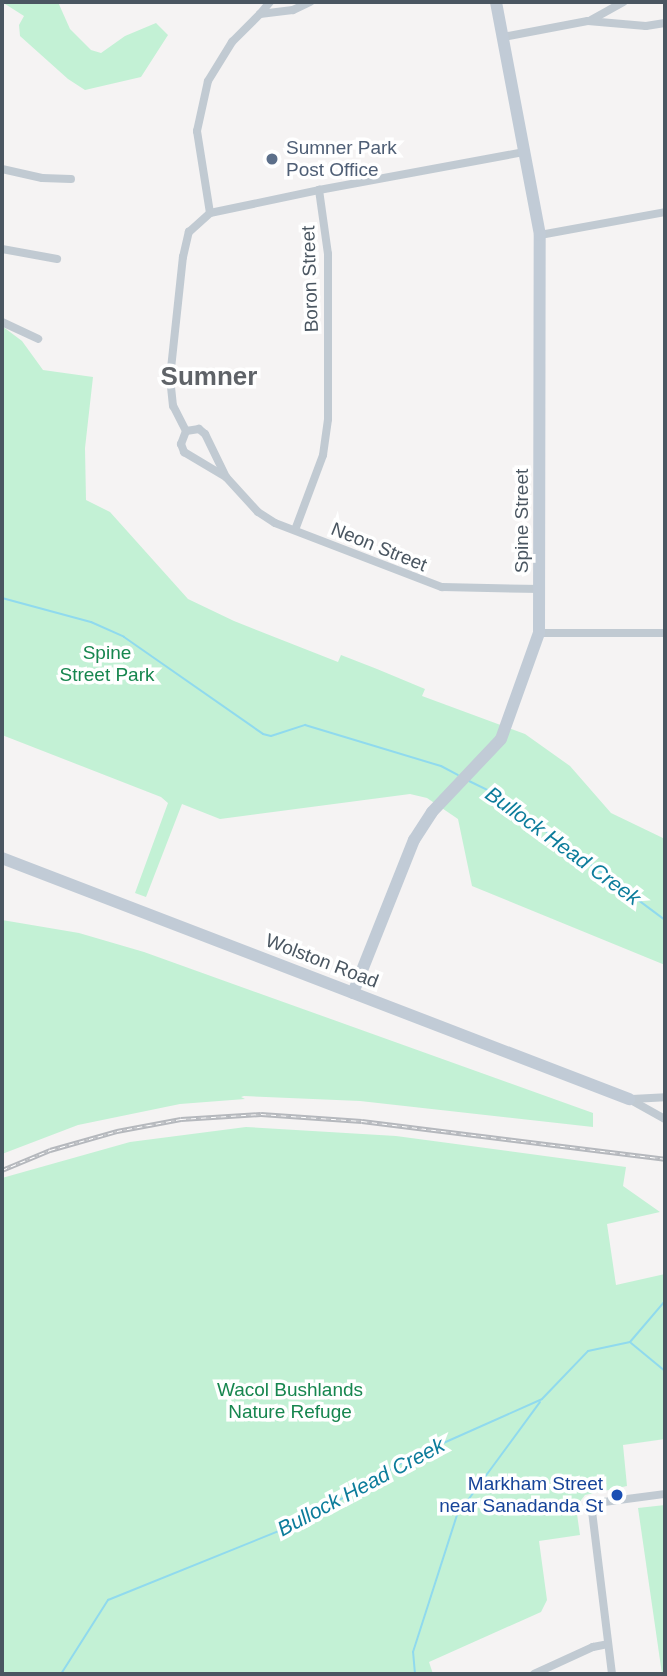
<!DOCTYPE html>
<html>
<head>
<meta charset="utf-8">
<style>
  body { margin:0 }
  #map { position:relative; width:667px; height:1676px; overflow:hidden; background:#f5f3f3; font-family:Helvetica,sans-serif }
  div>[style] { position:absolute }
  [style*='--x'] { left:calc(var(--x)*1px); top:calc(var(--y)*1px); width:calc(var(--w)*1px); rotate:calc(var(--a)*1deg) }
  .green>* { inset:0; background:#c3f1d5 }
  .stream>* { height:2px; margin:-1px; padding:0 1px; transform-origin:1px; border-radius:1px; background:#90daee }
  .street>* { height:8px; margin:-4px; padding:0 4px; transform-origin:4px; border-radius:4px; background:#c1cad2 }
  .secondary>* { height:12px; margin:-6px; padding:0 6px; transform-origin:6px; border-radius:6px; background:#c1cbd6 }
  .rail>* { height:4.5px; margin-top:-2.25px; transform-origin:0; background:repeating-linear-gradient(90deg,#fff 0 5px,#b5b8bd 0 10px); box-sizing:border-box; border-block:2px solid #b5b8bd }
  .dots>* { width:19px; height:19px; translate:-50% -50%; box-sizing:border-box; border:4px solid #fff; border-radius:50% }
  span { translate:-50% -50%; white-space:nowrap; text-align:center; line-height:1.15; -webkit-text-stroke:7px #fff; paint-order:stroke }
  .service-label { font-size:19px; color:#4e5e75 }
  .left { translate:0 -50%; text-align:left }
  .street-label { font-size:19px; color:#4a5661 }
  .park-label { font-size:19px; color:#17864f }
  .transit-label { font-size:19px; color:#164399 }
  .right { translate:-100% -50%; text-align:right }
  .water-label { font-size:21px; color:#0c7c9b; font-style:italic }
  .district-label { font-size:26px; color:#5f6368; font-weight:700 }
  .frame { position:absolute; inset:0; border:4px solid #4a5661; pointer-events:none }
</style>
</head>
<body>
<div id="map">
  <div class="green">
    <i style="clip-path:polygon(2px 2px,58px 2px,70px 29px,91px 50px,101px 53px,125px 36px,156px 23px,168px 35px,141px 77px,85px 90px,68px 79px,20px 36px,19px 25px,24px 16px)"></i>
    <i style="clip-path:polygon(2px 326px,22px 341px,43px 370px,93px 377px,85px 448px,86px 500px,110px 512px,188px 599px,234px 621px,338px 662px,341px 655px,377px 669px,425px 689px,422px 696px,525px 734px,570px 766px,611px 813px,665px 839px,665px 965px,472px 886px,458px 819px,427px 798px,410px 794px,220px 819px,182px 804px,146px 897px,135px 893px,168px 803px,161px 797px,2px 735px)"></i>
    <i style="clip-path:polygon(2px 920px,79px 933px,144px 952px,593px 1113px,593px 1127px,360px 1101px,244px 1096px,241px 1097px,245px 1099px,180px 1104px,78px 1125px,2px 1154px)"></i>
    <i style="clip-path:polygon(246px 1127px,396px 1136px,626px 1167px,623px 1186px,660px 1212px,607px 1224px,616px 1285px,665px 1274px,665px 1439px,623px 1445px,627px 1486px,585px 1495px,578px 1504px,577px 1514px,580px 1535px,539px 1541px,547px 1600px,541px 1612px,429px 1662px,433px 1674px,2px 1674px,2px 1178px,130px 1142px)"></i>
    <i style="clip-path:polygon(665px 1505px,665px 1674px,662px 1674px,638px 1508px)"></i>
  </div>
  <div class="stream">
    <i style="--x:2;--y:598;--w:92;--a:15.1"></i>
    <i style="--x:91;--y:622;--w:36;--a:24"></i>
    <i style="--x:124;--y:637;--w:169;--a:34.9"></i>
    <i style="--x:263;--y:734;--w:8;--a:14"></i>
    <i style="--x:271;--y:736;--w:36;--a:-18"></i>
    <i style="--x:305;--y:725;--w:142;--a:16.8"></i>
    <i style="--x:441;--y:766;--w:19;--a:28"></i>
    <i style="--x:469;--y:781;--w:30;--a:26"></i>
    <i style="--x:496;--y:794;--w:211;--a:36.7"></i>
    <i style="--x:631;--y:1343;--w:44;--a:39.5"></i>
    <i style="--x:61;--y:1674;--w:88;--a:-57.6"></i>
    <i style="--x:108;--y:1600;--w:211;--a:-22"></i>
    <i style="--x:304;--y:1521;--w:126;--a:-30.7"></i>
    <i style="--x:412;--y:1457;--w:142;--a:-24"></i>
    <i style="--x:542;--y:1399;--w:66;--a:-46.2"></i>
    <i style="--x:588;--y:1351;--w:43;--a:-12.1"></i>
    <i style="--x:630;--y:1342;--w:54;--a:-49.5"></i>
    <i style="--x:415;--y:1674;--w:22;--a:-95"></i>
    <i style="--x:413;--y:1652;--w:144;--a:-72.2"></i>
    <i style="--x:457;--y:1515;--w:140;--a:-53.7"></i>
  </div>
  <div class="street">
    <i style="--x:270;--y:2;--w:16;--a:130"></i>
    <i style="--x:260;--y:14;--w:33;--a:-7"></i>
    <i style="--x:293;--y:10;--w:19;--a:-25"></i>
    <i style="--x:591;--y:20;--w:37;--a:-29"></i>
    <i style="--x:503;--y:37;--w:86;--a:-10.7"></i>
    <i style="--x:588;--y:21;--w:58;--a:4.9"></i>
    <i style="--x:646;--y:26;--w:19;--a:-9"></i>
    <i style="--x:2;--y:169;--w:41;--a:12.7"></i>
    <i style="--x:42;--y:178;--w:29;--a:2"></i>
    <i style="--x:210;--y:213;--w:83;--a:-99"></i>
    <i style="--x:197;--y:131;--w:51;--a:-77.6"></i>
    <i style="--x:208;--y:81;--w:46;--a:-58.4"></i>
    <i style="--x:232;--y:42;--w:40;--a:-45"></i>
    <i style="--x:540;--y:235;--w:127;--a:-10.4"></i>
    <i style="--x:2;--y:249;--w:56;--a:10.3"></i>
    <i style="--x:2;--y:322;--w:40;--a:25"></i>
    <i style="--x:186;--y:431;--w:28;--a:-117"></i>
    <i style="--x:173;--y:406;--w:28;--a:-96"></i>
    <i style="--x:170;--y:378;--w:122;--a:-83.9"></i>
    <i style="--x:183;--y:257;--w:26;--a:-77"></i>
    <i style="--x:189;--y:232;--w:28;--a:-42"></i>
    <i style="--x:210;--y:213;--w:111;--a:-11.9"></i>
    <i style="--x:226;--y:477;--w:48;--a:-116"></i>
    <i style="--x:205;--y:434;--w:8;--a:-140"></i>
    <i style="--x:199;--y:429;--w:13;--a:171"></i>
    <i style="--x:186;--y:431;--w:14;--a:111"></i>
    <i style="--x:181;--y:444;--w:9;--a:69"></i>
    <i style="--x:184;--y:452;--w:49;--a:30.8"></i>
    <i style="--x:226;--y:477;--w:47;--a:47.6"></i>
    <i style="--x:258;--y:512;--w:20;--a:33"></i>
    <i style="--x:275;--y:523;--w:179;--a:21"></i>
    <i style="--x:442;--y:587;--w:99;--a:1.2"></i>
    <i style="--x:295;--y:530;--w:80;--a:-69.5"></i>
    <i style="--x:323;--y:455;--w:36;--a:-82"></i>
    <i style="--x:328;--y:419;--w:165;--a:-90"></i>
    <i style="--x:328;--y:254;--w:65;--a:-98"></i>
    <i style="--x:319;--y:190;--w:209;--a:-10.5"></i>
    <i style="--x:539;--y:633;--w:126;--a:0"></i>
    <i style="--x:629;--y:1099;--w:41;--a:29.1"></i>
    <i style="--x:632;--y:1099;--w:33;--a:-3"></i>
    <i style="--x:534;--y:1674;--w:65;--a:-24.6"></i>
    <i style="--x:593;--y:1647;--w:15;--a:-11"></i>
    <i style="--x:612;--y:1674;--w:163;--a:-97"></i>
    <i style="--x:592;--y:1512;--w:16;--a:-40"></i>
    <i style="--x:604;--y:1502;--w:62;--a:-7.5"></i>
  </div>
  <div class="secondary">
    <i style="--x:2;--y:858;--w:672;--a:21.03"></i>
    <i style="--x:353;--y:993;--w:165;--a:-68.3"></i>
    <i style="--x:414;--y:840;--w:33;--a:-57"></i>
    <i style="--x:432;--y:812;--w:100;--a:-46.6"></i>
    <i style="--x:501;--y:739;--w:113;--a:-70.3"></i>
    <i style="--x:539;--y:633;--w:398;--a:-89.9"></i>
    <i style="--x:540;--y:235;--w:237;--a:-100.7"></i>
  </div>
  <div class="rail">
    <i style="--x:2;--y:1170;--w:52;--a:-22.6"></i>
    <i style="--x:50;--y:1150;--w:70;--a:-15.8"></i>
    <i style="--x:117;--y:1131;--w:65;--a:-10.6"></i>
    <i style="--x:181;--y:1119;--w:80;--a:-3.6"></i>
    <i style="--x:261;--y:1114;--w:101;--a:4"></i>
    <i style="--x:362;--y:1121;--w:305;--a:7.1"></i>
  </div>
  <div class="dots">
    <i style="left:272px;top:159px;background:#5c6f8a"></i>
    <i style="left:617px;top:1495px;background:#1a4fb4"></i>
  </div>
  <div class="service-label">
    <span class="left" style="left:286px;top:159px">Sumner Park<br>Post Office</span>
  </div>
  <div class="street-label">
    <span style="left:310px;top:279px;rotate:-92deg">Boron Street</span>
    <span style="left:522px;top:521px;rotate:-90deg">Spine Street</span>
    <span style="left:379px;top:547px;rotate:22deg">Neon Street</span>
    <span style="left:322px;top:961px;rotate:21deg">Wolston Road</span>
  </div>
  <div class="park-label">
    <span style="left:107px;top:664px">Spine<br>Street Park</span>
    <span style="left:290px;top:1401px">Wacol Bushlands<br>Nature Refuge</span>
  </div>
  <div class="transit-label">
    <span class="right" style="left:603px;top:1495px">Markham Street<br>near Sanadanda St</span>
  </div>
  <div class="water-label">
    <span style="left:563px;top:846px;rotate:36deg">Bullock Head Creek</span>
    <span style="left:361px;top:1487px;rotate:-28deg">Bullock Head Creek</span>
  </div>
  <div class="district-label">
    <span style="left:209px;top:377px">Sumner</span>
  </div>
  <div class="frame"></div>
</div>
</body>
</html>
